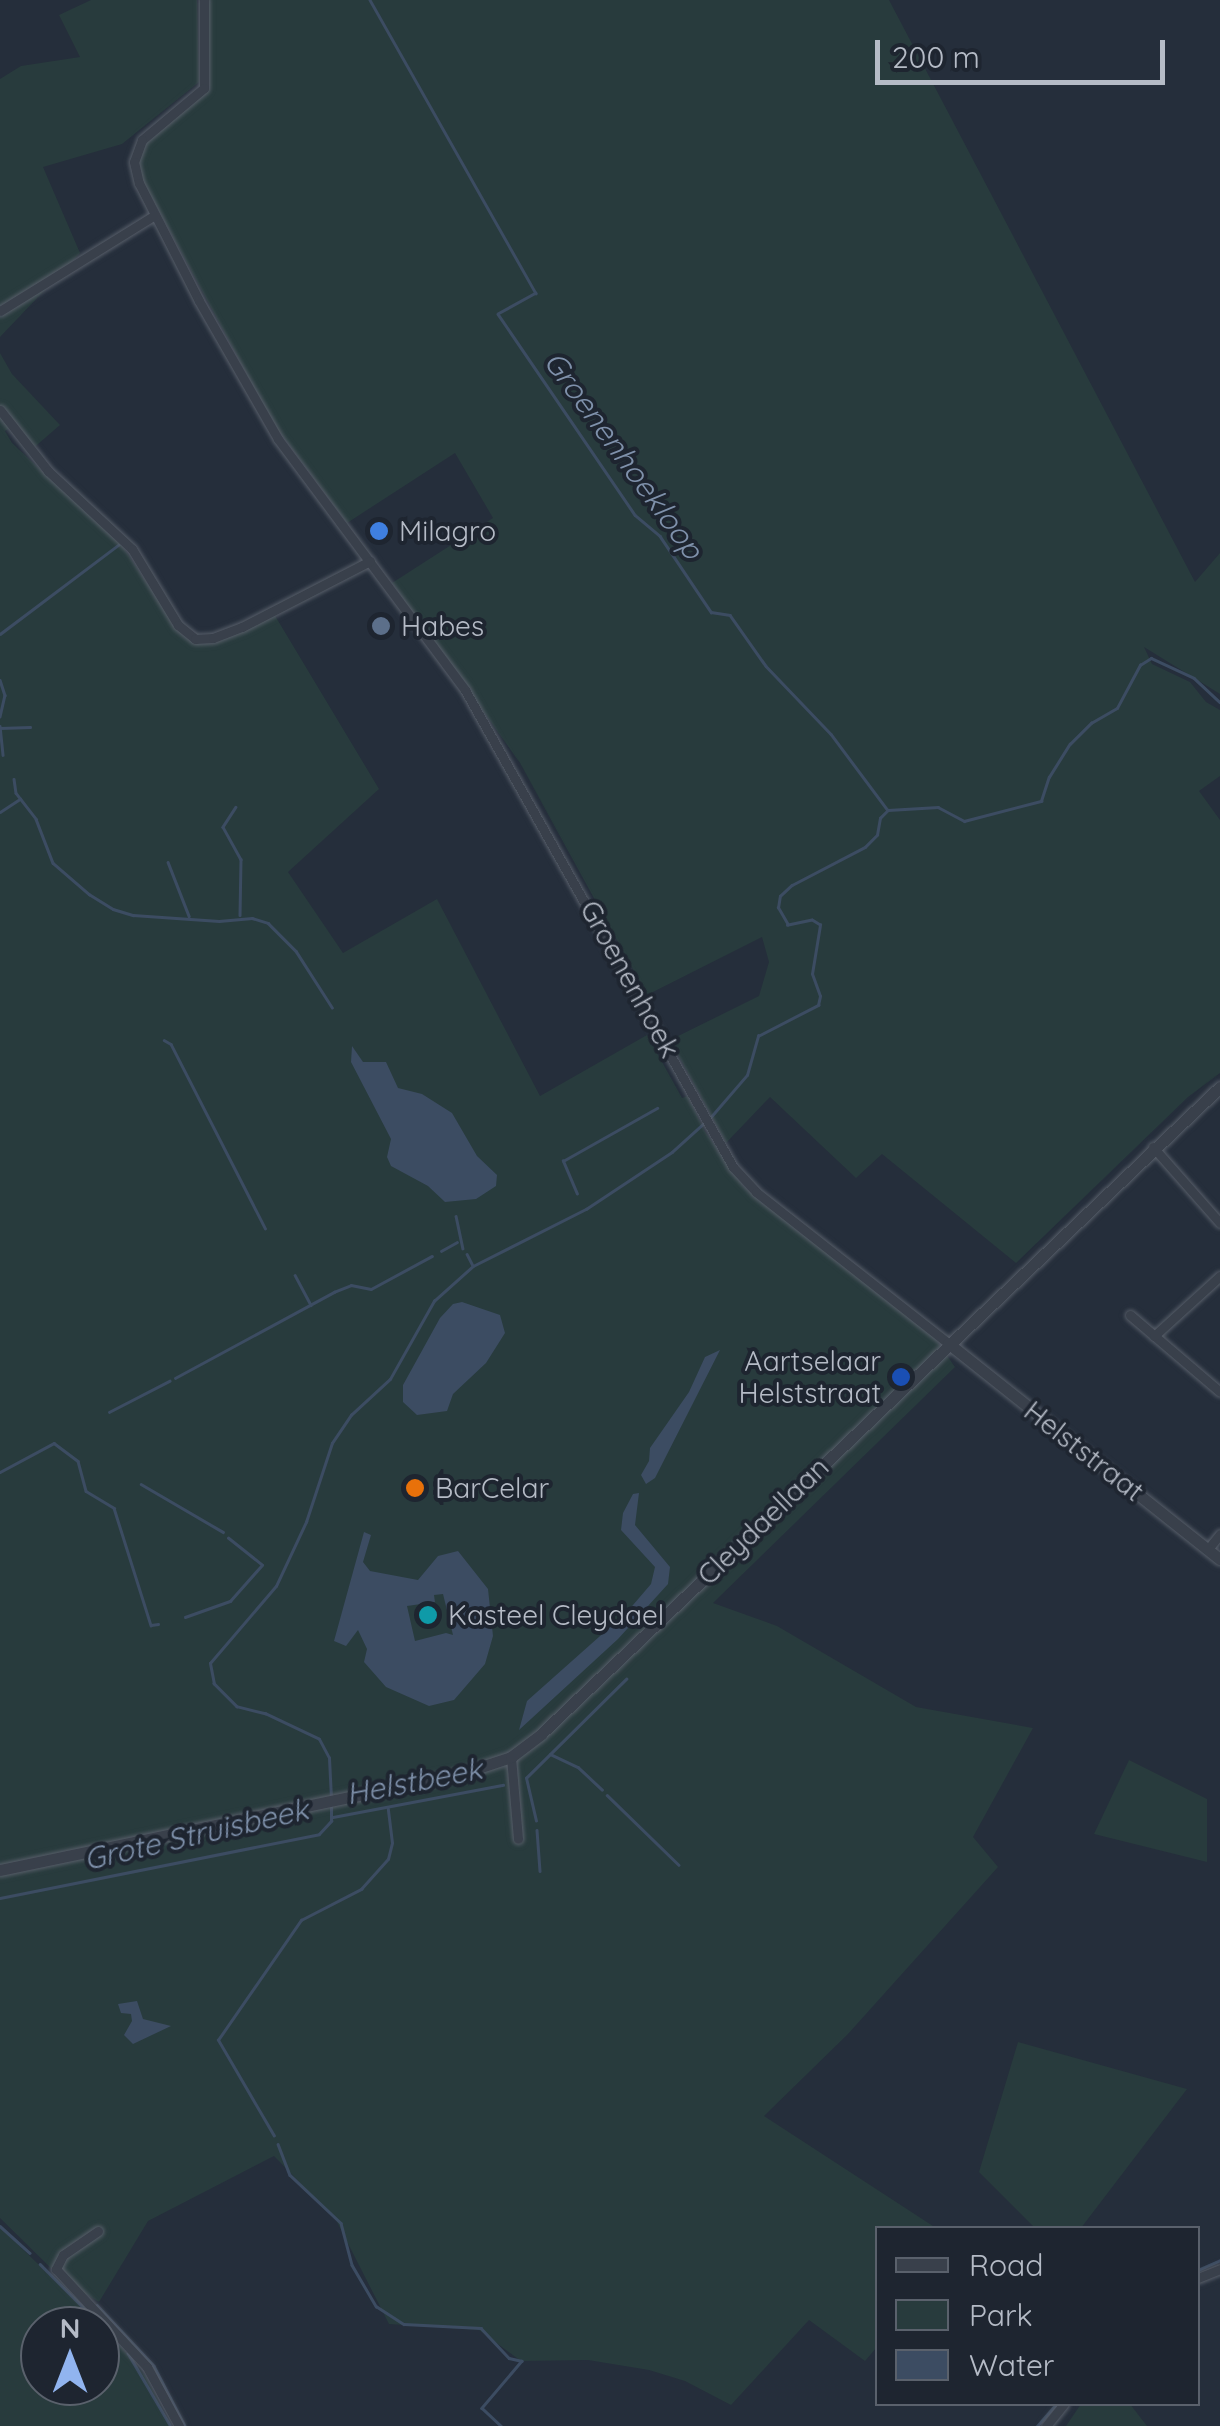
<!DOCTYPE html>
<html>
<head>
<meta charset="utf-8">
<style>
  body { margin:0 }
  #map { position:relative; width:1220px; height:2426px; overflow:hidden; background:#252e3b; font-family:Quicksand,sans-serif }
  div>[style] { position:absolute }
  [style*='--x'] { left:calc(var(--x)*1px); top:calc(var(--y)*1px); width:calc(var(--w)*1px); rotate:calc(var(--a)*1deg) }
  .green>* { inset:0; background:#283b3d }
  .water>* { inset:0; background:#3c4c62 }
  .stream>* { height:2.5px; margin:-1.25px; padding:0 1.25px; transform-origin:1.25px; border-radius:1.25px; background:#3c4c62 }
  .roads { filter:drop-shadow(0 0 2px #575e69) drop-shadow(0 0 2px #575e69) }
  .minor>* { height:9px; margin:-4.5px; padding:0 4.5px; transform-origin:4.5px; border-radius:4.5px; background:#39404b }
  .tertiary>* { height:11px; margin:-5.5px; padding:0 5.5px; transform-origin:5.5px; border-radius:5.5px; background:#39404b }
  .dots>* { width:28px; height:28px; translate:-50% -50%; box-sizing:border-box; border:5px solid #1e2530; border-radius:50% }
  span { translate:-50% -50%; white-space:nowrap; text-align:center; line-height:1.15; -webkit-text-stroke:8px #1e2530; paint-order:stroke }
  .poi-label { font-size:28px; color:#b5bbc6 }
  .left { translate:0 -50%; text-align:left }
  .right { translate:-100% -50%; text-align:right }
  .street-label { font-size:28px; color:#b5bbc6 }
  .water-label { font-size:30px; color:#7f91ab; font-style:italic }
  .legend { position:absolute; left:875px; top:2226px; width:325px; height:180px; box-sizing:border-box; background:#1e2530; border:2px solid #5a616c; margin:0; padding:12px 18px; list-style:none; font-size:30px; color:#b5bbc6 }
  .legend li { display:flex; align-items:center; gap:20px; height:50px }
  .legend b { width:50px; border:2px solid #5a616c }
  .north { position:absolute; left:20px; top:2306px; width:100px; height:100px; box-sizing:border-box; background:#1e2530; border:2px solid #5a616c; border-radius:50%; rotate:0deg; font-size:28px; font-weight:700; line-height:40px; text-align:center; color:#b5bbc6 }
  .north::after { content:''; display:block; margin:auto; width:35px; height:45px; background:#91b4ef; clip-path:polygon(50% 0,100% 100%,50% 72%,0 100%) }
  .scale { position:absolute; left:875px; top:40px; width:290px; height:45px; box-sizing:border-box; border:5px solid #b5bbc6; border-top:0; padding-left:12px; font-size:30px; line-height:35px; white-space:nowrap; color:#b5bbc6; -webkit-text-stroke:8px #1e2530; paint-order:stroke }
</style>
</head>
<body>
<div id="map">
  <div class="green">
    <i style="clip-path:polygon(91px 0,197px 0,199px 82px,122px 144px,43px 167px,80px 253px,0 337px,0 79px,21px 66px,80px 57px,59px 15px)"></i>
    <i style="clip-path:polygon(208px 0,889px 0,1195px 582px,1220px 553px,1220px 694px,1144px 647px,1152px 664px,1190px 682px,1206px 702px,1220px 710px,1220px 776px,1199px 791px,1220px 820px,1220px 1073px,1188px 1097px,1016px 1263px,882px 1154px,856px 1178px,770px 1097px,726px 1143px,670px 1040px,759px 996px,769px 962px,762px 937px,647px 995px,520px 763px,392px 583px,493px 518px,455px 453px,347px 523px,273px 423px,143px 181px,138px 157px,147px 143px,210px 88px)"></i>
    <i style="clip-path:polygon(0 353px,12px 374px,60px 425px,30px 451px,11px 427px,5px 431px,12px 443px,123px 547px,178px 630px,193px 642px,215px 642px,274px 614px,379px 789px,288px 872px,343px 953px,437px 899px,540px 1096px,647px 1035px,682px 1098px,688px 1096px,704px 1130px,744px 1187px,929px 1330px,955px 1367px,713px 1603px,777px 1626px,916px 1707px,1033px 1728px,973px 1837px,998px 1867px,848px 2034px,764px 2116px,936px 2228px,878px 2228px,877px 2347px,865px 2361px,809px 2320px,731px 2405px,685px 2381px,649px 2370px,588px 2360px,521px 2361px,479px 2330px,389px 2324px,336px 2220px,274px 2156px,148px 2221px,99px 2302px,64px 2281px,0 2218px)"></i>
    <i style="clip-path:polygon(1129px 1760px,1207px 1799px,1207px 1862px,1094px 1834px)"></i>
    <i style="clip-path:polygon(1018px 2042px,1187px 2089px,1081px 2228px,1035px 2228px,979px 2172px)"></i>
    <i style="clip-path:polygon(evenodd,0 2227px,112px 2336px,146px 2377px,171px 2426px,0 2426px,0 2227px,40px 2326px,100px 2326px,100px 2386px,40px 2386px,40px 2326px)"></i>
    <i style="clip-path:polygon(1081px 2404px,1130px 2404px,1147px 2426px,1066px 2426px)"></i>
  </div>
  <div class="water">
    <i style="clip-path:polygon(352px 1046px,363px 1062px,386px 1062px,398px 1088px,422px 1094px,452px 1113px,477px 1156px,497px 1175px,496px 1186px,476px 1199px,445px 1202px,428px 1186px,391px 1166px,387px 1157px,391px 1139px,351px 1062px)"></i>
    <i style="clip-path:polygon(462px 1302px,500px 1315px,505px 1333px,486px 1363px,453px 1394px,447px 1411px,417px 1415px,403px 1402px,403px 1385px,440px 1318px,453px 1304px)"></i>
    <i style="clip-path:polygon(720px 1350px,655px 1478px,646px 1484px,641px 1475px,649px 1461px,650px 1448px,689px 1392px,705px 1357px)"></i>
    <i style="clip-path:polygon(639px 1493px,635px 1525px,670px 1567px,668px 1584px,618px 1639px,519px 1730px,527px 1701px,627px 1612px,651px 1584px,655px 1567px,621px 1530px,623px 1513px,633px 1494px)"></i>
    <i style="clip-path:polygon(evenodd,364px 1532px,371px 1535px,363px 1562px,370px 1571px,418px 1580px,438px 1556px,458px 1551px,488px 1589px,493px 1636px,485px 1664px,454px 1700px,429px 1706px,386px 1687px,364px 1662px,367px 1649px,358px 1630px,346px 1646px,334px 1641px,364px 1532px,443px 1594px,453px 1635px,446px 1633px,415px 1641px,407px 1606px,435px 1602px,434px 1595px,443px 1594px)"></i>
    <i style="clip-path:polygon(137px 2001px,143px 2019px,171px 2026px,133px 2044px,124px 2035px,132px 2021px,131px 2014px,121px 2013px,118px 2004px)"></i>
  </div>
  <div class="stream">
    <i style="--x:370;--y:0;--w:337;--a:60.5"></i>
    <i style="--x:536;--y:293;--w:43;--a:151.1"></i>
    <i style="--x:498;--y:314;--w:243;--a:55.7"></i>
    <i style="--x:635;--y:515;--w:33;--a:40"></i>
    <i style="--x:660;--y:536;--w:92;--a:56.1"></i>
    <i style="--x:711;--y:612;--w:19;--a:9"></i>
    <i style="--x:730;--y:615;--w:62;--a:54.8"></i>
    <i style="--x:766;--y:666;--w:94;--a:46.3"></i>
    <i style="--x:831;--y:734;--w:94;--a:53.3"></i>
    <i style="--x:0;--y:634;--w:148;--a:-37"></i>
    <i style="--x:0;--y:680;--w:16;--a:72"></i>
    <i style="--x:5;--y:695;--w:22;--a:103"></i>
    <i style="--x:0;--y:726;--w:29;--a:84"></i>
    <i style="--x:0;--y:728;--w:30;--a:-2"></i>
    <i style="--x:14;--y:779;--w:14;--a:82"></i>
    <i style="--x:16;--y:793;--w:33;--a:52"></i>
    <i style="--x:36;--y:819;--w:47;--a:68.9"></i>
    <i style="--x:53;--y:863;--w:48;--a:40.7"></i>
    <i style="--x:89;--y:894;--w:28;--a:32"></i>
    <i style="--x:113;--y:909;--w:21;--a:17"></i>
    <i style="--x:133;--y:915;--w:86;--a:4"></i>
    <i style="--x:219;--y:921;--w:33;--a:-5"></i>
    <i style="--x:252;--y:918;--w:17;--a:17"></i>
    <i style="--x:268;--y:923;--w:40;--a:45"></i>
    <i style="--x:296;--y:951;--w:67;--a:57.3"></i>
    <i style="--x:236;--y:807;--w:24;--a:123"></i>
    <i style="--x:223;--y:827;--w:37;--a:61"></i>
    <i style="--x:241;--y:859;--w:56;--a:91"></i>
    <i style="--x:0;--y:812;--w:24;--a:-33"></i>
    <i style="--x:168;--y:862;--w:58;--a:68.7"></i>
    <i style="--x:164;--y:1040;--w:8;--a:30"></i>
    <i style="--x:171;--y:1044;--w:207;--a:62.9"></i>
    <i style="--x:709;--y:1119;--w:58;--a:-49.2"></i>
    <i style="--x:747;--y:1075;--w:41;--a:-74.2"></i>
    <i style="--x:758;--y:1036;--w:68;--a:-27.3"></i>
    <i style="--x:818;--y:1005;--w:9;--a:-77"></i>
    <i style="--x:820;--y:996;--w:23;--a:-110"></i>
    <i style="--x:812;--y:974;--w:50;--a:-80.7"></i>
    <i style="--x:820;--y:925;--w:9;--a:-148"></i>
    <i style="--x:812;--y:920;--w:25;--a:168"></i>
    <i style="--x:788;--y:925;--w:20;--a:-120"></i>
    <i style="--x:778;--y:908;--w:12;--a:-81"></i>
    <i style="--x:780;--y:896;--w:16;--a:-43"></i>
    <i style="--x:792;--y:885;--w:82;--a:-27.5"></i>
    <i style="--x:865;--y:847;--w:17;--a:-45"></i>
    <i style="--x:877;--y:835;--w:17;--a:-80"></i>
    <i style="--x:880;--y:818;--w:11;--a:-45"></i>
    <i style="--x:888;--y:810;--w:50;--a:-3.4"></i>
    <i style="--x:938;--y:807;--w:30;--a:28"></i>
    <i style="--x:964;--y:821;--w:80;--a:-14.6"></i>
    <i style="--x:1041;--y:801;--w:25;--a:-72"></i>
    <i style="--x:1049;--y:777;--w:39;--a:-58"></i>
    <i style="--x:1070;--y:744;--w:30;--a:-45"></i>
    <i style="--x:1091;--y:723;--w:30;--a:-30"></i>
    <i style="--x:1117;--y:708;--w:49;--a:-61.9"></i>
    <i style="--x:1140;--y:665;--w:13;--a:-32"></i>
    <i style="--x:1151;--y:658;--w:47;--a:24.9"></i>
    <i style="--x:1194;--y:678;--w:35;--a:43"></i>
    <i style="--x:577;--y:1194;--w:36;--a:-113"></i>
    <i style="--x:563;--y:1161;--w:108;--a:-29.4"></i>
    <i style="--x:456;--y:1216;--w:33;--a:78"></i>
    <i style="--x:441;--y:1251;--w:18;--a:-29"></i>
    <i style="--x:467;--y:1254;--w:13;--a:63"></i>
    <i style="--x:295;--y:1275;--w:34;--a:62"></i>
    <i style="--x:175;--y:1378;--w:181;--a:-28.4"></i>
    <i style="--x:334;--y:1292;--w:18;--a:-22"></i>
    <i style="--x:351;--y:1285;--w:20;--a:11"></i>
    <i style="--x:371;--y:1289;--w:69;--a:-28.4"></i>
    <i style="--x:109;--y:1412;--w:68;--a:-27.3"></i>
    <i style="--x:0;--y:1472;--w:61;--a:-28.2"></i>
    <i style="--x:54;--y:1443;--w:30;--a:37"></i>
    <i style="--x:78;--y:1461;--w:31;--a:75"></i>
    <i style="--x:86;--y:1491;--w:33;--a:31"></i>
    <i style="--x:114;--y:1508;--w:123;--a:72.5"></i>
    <i style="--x:151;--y:1625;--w:7;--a:-8"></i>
    <i style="--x:141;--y:1484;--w:95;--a:30.3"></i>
    <i style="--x:185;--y:1617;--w:48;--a:-19.6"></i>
    <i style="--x:230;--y:1601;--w:48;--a:-48.4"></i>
    <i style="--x:262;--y:1565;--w:43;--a:-141.5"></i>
    <i style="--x:550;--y:1754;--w:31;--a:25"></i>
    <i style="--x:578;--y:1767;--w:33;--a:43"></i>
    <i style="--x:607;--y:1795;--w:100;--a:44.2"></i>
    <i style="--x:331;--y:1798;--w:40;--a:-92.9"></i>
    <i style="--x:329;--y:1758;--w:21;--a:-118"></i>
    <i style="--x:319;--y:1739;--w:59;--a:-154.7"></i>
    <i style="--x:266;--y:1714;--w:30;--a:-166"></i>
    <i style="--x:237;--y:1707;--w:33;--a:-135"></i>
    <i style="--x:214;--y:1684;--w:21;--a:-101"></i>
    <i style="--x:210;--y:1663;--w:101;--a:-49.4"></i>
    <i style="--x:276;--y:1586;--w:71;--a:-64.9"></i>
    <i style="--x:306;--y:1522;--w:83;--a:-71.8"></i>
    <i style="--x:332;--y:1443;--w:34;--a:-56"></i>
    <i style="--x:351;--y:1415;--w:53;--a:-42.7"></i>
    <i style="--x:390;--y:1379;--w:90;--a:-60.6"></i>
    <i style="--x:434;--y:1301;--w:52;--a:-41.9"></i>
    <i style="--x:473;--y:1266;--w:127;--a:-26.8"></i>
    <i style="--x:586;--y:1209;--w:103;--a:-33.5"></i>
    <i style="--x:672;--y:1152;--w:42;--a:-42.1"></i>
    <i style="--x:333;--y:1817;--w:173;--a:-10.7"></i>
    <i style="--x:536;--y:1821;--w:44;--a:-103.1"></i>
    <i style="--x:526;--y:1778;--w:141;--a:-44.7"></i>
    <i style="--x:537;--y:1830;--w:41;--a:85.8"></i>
    <i style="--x:0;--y:1898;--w:325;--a:-11.3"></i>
    <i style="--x:319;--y:1834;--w:18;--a:-47"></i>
    <i style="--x:331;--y:1821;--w:15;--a:-90"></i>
    <i style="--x:274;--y:2136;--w:111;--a:-120.3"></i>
    <i style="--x:218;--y:2040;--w:146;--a:-55.3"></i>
    <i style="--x:301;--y:1920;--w:68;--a:-27.3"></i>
    <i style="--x:361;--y:1889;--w:40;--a:-48"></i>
    <i style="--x:388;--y:1859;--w:16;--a:-76"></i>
    <i style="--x:392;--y:1843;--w:34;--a:-97"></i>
    <i style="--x:278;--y:2144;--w:33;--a:69"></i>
    <i style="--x:290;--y:2175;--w:70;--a:43.3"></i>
    <i style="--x:341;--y:2223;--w:43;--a:75.3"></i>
    <i style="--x:352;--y:2265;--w:48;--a:59.7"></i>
    <i style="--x:376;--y:2306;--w:33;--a:33"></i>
    <i style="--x:404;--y:2324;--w:77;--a:3"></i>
    <i style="--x:481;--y:2328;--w:41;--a:47"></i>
    <i style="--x:509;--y:2358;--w:13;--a:13"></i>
    <i style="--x:522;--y:2361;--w:62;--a:130.4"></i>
    <i style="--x:482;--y:2408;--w:26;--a:43"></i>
    <i style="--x:0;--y:2226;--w:40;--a:42"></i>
    <i style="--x:40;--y:2264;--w:102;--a:45"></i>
    <i style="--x:1198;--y:2270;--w:24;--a:-24"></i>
    <i style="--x:97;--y:2305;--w:83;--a:46.9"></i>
    <i style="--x:154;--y:2366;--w:68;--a:62.7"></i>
    <i style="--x:128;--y:2353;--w:83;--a:59.7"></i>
    <i style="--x:1037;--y:2426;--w:29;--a:-49"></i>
  </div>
  <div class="roads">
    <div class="minor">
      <i style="--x:204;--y:0;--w:88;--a:90"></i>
      <i style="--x:204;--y:88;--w:81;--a:140"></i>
      <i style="--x:142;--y:140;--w:23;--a:110"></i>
      <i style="--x:134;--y:162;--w:22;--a:77"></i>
      <i style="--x:139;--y:183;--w:132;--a:63"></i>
      <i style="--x:199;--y:301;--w:159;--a:60.2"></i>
      <i style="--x:278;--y:439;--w:313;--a:53.3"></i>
      <i style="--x:465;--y:690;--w:547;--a:60.67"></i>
      <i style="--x:733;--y:1167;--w:34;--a:47"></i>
      <i style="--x:756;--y:1192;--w:244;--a:38.2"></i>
      <i style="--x:0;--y:311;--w:182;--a:-31.8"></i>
      <i style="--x:0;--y:410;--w:78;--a:51.8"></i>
      <i style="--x:48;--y:471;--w:115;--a:42.9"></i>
      <i style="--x:132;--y:549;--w:89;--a:58.8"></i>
      <i style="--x:178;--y:625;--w:22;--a:39"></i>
      <i style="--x:195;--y:639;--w:18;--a:-3"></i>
      <i style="--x:213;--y:638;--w:31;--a:-21"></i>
      <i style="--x:242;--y:627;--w:144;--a:-27.3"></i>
      <i style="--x:1153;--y:1147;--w:101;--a:48.6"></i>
      <i style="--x:1130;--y:1315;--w:118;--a:40.5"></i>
      <i style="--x:1154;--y:1336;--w:89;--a:-42.3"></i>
      <i style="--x:1208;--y:1549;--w:19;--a:-51"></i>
      <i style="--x:511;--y:1757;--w:82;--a:85.1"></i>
      <i style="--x:98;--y:2231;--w:42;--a:145.6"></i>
      <i style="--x:63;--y:2255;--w:16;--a:117"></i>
      <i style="--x:56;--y:2269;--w:134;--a:47.1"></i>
      <i style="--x:147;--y:2367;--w:67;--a:61.5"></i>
      <i style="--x:1198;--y:2278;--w:24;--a:-22"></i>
      <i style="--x:1046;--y:2426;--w:28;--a:-51"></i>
    </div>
    <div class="tertiary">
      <i style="--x:948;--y:1343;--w:347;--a:38.5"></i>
      <i style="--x:0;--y:1870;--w:473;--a:-11.8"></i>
      <i style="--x:463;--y:1773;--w:51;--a:-18.4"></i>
      <i style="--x:511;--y:1757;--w:38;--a:-37"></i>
      <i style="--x:541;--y:1734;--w:938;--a:-43.62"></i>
    </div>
  </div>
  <div class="dots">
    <i style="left:379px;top:531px;background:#3f7fe0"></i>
    <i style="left:381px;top:626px;background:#5c6f8a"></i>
    <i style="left:901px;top:1377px;background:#1a4fb4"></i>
    <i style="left:415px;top:1488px;background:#e8710a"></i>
    <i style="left:428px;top:1615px;background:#0f9aa8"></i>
  </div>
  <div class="poi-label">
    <span class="left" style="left:399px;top:531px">Milagro</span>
    <span class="left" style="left:401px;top:626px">Habes</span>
    <span class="right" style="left:881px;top:1377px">Aartselaar<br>Helststraat</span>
    <span class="left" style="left:435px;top:1488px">BarCelar</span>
    <span class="left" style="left:448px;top:1615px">Kasteel Cleydael</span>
  </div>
  <div class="street-label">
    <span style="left:630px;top:979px;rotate:61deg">Groenenhoek</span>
    <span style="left:1084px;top:1451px;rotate:38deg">Helststraat</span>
    <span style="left:763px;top:1521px;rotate:-44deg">Cleydaellaan</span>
  </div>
  <div class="water-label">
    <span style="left:624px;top:455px;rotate:54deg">Groenenhoekloop</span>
    <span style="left:414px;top:1781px;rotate:-11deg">Helstbeek</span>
    <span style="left:196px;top:1834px;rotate:-13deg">Grote Struisbeek</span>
  </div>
  <ul class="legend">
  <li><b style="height:12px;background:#39404b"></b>Road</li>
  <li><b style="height:28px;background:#283b3d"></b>Park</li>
  <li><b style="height:28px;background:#3c4c62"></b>Water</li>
  </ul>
  <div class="north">N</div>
  <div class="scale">200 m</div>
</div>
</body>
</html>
